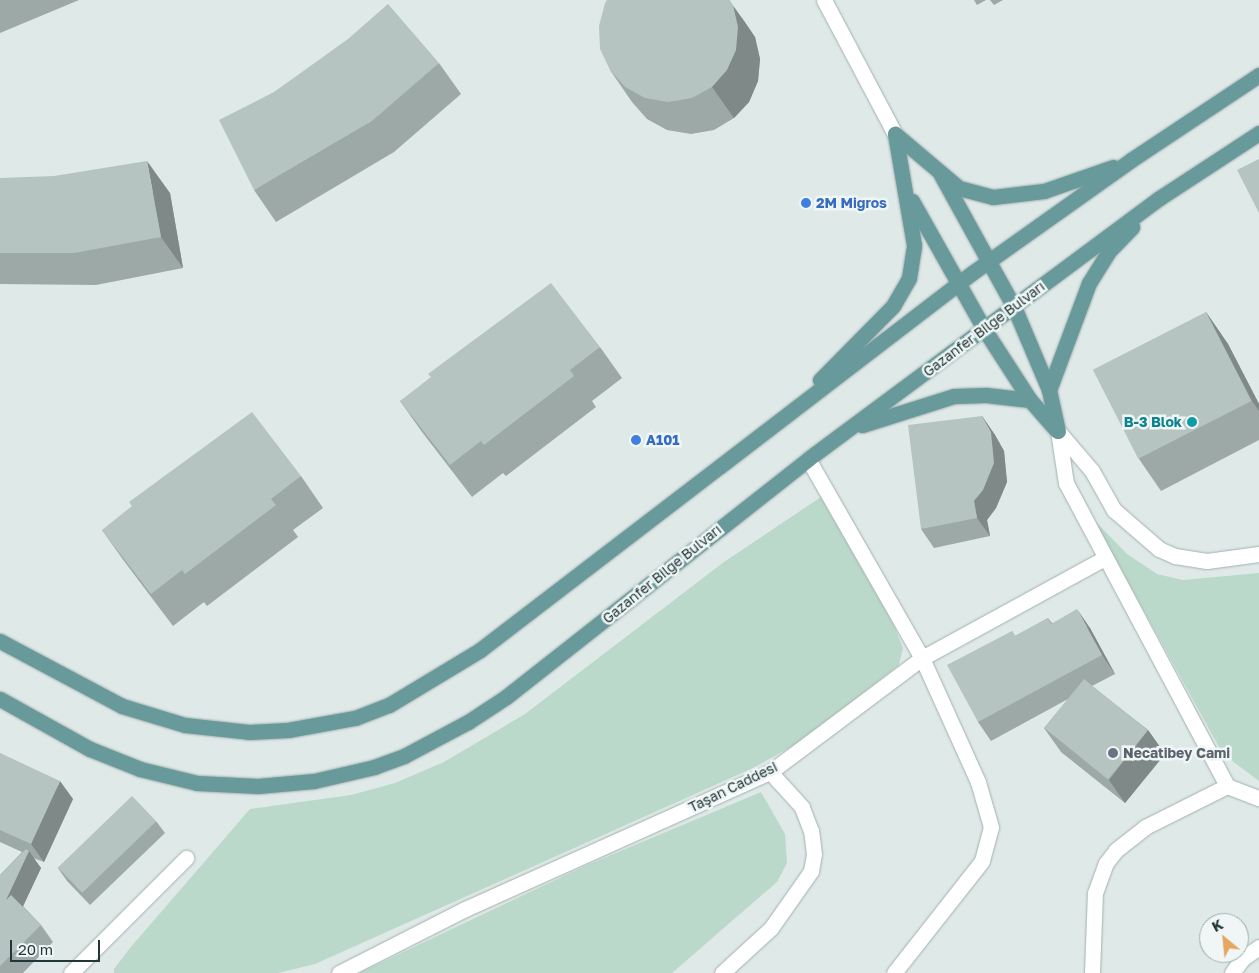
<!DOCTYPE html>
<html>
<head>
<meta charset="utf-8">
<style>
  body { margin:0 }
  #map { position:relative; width:1259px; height:973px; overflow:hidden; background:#dfe9e8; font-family:"Golos Text",sans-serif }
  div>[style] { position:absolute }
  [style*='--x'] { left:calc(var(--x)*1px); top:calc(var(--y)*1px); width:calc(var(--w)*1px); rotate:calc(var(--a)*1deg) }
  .green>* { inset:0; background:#bad9cb }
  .roads { filter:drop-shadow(0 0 1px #a3b0b0) drop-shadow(0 0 1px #a3b0b0) }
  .minor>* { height:15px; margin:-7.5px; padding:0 7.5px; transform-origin:7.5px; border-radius:7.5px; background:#fff }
  .major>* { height:15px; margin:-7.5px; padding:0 7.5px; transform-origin:7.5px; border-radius:7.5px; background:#689a9b }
  .wall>* { inset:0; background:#9ca9a6 }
  .shaded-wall>* { inset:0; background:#7f8987 }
  .building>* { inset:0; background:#b5c4c1; transform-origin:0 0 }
  .dots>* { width:14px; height:14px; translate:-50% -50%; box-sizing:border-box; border:2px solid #eff6f5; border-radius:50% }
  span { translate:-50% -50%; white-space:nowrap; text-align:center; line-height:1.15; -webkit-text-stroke:5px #eff6f5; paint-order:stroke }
  .shop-label { font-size:14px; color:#366cbe; font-weight:700 }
  .left { translate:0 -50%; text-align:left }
  .street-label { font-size:14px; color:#223838 }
  .culture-label { font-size:14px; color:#0d838f; font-weight:700 }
  .right { translate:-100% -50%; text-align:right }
  .worship-label { font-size:14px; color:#5b616d; font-weight:700 }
  .north { position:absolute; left:1199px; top:913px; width:50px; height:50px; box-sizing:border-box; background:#eff6f5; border:1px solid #9daaa9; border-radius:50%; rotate:332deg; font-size:14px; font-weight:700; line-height:20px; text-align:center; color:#223838 }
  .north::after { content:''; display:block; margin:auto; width:18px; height:22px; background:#e6a661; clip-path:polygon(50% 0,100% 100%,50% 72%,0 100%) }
  .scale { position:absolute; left:10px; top:940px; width:90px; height:22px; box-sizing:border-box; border:2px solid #223838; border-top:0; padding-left:6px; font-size:15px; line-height:18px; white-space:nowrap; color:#223838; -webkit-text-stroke:4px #eff6f5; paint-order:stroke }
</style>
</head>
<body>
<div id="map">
  <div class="green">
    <i style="clip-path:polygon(821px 497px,892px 621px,903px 648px,899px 665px,800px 742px,753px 768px,315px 964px,278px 973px,114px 973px,114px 969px,130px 948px,250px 809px,351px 795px,395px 783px,444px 762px,525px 714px,724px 562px)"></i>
    <i style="clip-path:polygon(1094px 520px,1127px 554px,1157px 574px,1183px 580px,1259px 573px,1259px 781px,1223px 754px)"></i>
    <i style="clip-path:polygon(761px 792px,785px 834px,787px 863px,777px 882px,672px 973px,359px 973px,585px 866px)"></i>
  </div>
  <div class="roads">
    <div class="minor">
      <i style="--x:824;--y:0;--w:152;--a:62.1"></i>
      <i style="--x:1058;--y:431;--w:53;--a:81.3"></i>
      <i style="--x:1066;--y:483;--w:343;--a:62"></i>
      <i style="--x:1227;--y:786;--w:34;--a:21"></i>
      <i style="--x:1058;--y:431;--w:52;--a:49.6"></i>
      <i style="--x:1092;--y:471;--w:45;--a:60.6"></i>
      <i style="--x:1114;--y:510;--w:60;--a:40.9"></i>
      <i style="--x:1159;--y:549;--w:17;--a:24"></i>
      <i style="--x:1175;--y:556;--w:32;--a:9"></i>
      <i style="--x:1207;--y:561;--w:52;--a:-7.7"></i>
      <i style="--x:808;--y:459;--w:229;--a:60.2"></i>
      <i style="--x:922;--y:658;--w:136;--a:65.7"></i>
      <i style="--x:978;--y:782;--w:47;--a:73.9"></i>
      <i style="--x:991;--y:827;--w:35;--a:105"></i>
      <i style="--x:982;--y:861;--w:142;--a:128.2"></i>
      <i style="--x:71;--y:973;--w:163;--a:-45"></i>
      <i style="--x:339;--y:973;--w:141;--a:-26.9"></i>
      <i style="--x:465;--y:909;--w:334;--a:-24.2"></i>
      <i style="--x:770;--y:772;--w:190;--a:-36.9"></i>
      <i style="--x:922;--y:658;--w:206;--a:-28.7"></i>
      <i style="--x:722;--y:973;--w:67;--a:-42.6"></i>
      <i style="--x:771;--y:928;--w:70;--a:-54.9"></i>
      <i style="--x:811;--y:871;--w:17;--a:-80"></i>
      <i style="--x:814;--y:854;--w:23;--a:-97"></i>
      <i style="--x:811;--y:831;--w:26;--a:-111"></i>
      <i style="--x:802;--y:807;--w:47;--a:-132.4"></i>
      <i style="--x:1092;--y:973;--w:80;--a:-87.9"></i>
      <i style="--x:1095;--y:893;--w:32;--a:-70"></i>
      <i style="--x:1106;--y:863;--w:16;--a:-52"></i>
      <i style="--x:1116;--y:850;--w:37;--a:-38"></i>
      <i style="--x:1145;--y:827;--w:92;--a:-26.6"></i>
      <i style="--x:1232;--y:973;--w:17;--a:-54"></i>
      <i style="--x:1242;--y:959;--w:21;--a:-35"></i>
    </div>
    <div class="major">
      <i style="--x:895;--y:134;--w:84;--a:40.2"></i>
      <i style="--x:959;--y:188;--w:35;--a:15"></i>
      <i style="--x:993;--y:197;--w:51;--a:-6.7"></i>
      <i style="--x:1044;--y:191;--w:73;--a:-19.2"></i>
      <i style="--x:941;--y:175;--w:151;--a:61.1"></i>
      <i style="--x:1014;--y:307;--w:90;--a:67.1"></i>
      <i style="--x:1049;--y:390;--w:42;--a:77.6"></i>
      <i style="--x:912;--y:201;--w:147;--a:60.6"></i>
      <i style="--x:984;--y:329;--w:85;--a:57.1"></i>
      <i style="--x:1030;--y:400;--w:41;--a:48.9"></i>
      <i style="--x:820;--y:380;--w:104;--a:-45.4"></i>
      <i style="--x:893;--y:306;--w:32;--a:-60"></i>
      <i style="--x:909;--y:278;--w:33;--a:-81"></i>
      <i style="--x:914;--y:245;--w:113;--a:-99.7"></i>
      <i style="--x:1049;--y:390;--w:114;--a:-69.5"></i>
      <i style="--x:1089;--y:283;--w:39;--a:-58"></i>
      <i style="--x:1110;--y:250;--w:32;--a:-46"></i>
      <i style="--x:862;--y:425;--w:96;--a:-17.5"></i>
      <i style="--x:954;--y:396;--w:32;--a:-2"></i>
      <i style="--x:986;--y:395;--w:44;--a:6.5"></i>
      <i style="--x:0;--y:641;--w:138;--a:28"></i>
      <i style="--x:122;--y:706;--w:66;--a:16.8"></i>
      <i style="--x:185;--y:725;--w:64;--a:6.2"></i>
      <i style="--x:249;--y:732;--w:39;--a:-3"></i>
      <i style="--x:288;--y:730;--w:68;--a:-10.2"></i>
      <i style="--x:355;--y:718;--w:36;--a:-21"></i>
      <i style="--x:389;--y:705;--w:106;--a:-31.1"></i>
      <i style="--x:480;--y:650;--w:620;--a:-37.46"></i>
      <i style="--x:972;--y:273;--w:195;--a:-35.4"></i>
      <i style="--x:1131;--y:160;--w:154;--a:-33.6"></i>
      <i style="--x:0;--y:699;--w:103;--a:29.1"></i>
      <i style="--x:90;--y:749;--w:54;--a:21.8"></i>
      <i style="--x:140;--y:769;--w:59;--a:13.8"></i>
      <i style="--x:197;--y:783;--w:61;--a:2.8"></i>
      <i style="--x:258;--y:786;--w:56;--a:-5.1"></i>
      <i style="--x:314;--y:781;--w:62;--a:-13.1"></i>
      <i style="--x:374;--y:767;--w:32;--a:-20"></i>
      <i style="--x:404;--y:756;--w:72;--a:-28"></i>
      <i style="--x:468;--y:722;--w:45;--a:-33.3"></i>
      <i style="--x:506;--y:697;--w:385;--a:-38.2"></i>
      <i style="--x:808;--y:459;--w:436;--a:-36.6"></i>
      <i style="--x:1158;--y:199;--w:121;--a:-33.2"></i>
    </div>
  </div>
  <div class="wall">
    <i style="clip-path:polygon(0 0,79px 0,0 33px)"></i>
    <i style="clip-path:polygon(974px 0,986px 0,977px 5px)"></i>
    <i style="clip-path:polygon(990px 0,1003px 0,994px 5px)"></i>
    <i style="clip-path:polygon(742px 18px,755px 37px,760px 59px,758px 81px,749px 102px,734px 118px,714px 130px,691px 134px,667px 130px,647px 119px,632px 102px,610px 70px)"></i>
    <i style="clip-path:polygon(439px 63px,461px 94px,394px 152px,276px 222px,254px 190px)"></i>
    <i style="clip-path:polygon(0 178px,170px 193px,183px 268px,96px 285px,0 284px)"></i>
    <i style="clip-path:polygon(1206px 312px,1228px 344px,1259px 404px,1259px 440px,1161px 491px,1139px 459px)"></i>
    <i style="clip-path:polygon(600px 347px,622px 378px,592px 401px,596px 407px,506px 476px,503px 473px,472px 497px,422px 432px,400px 401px)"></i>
    <i style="clip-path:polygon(982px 416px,995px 435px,1004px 451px,1007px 482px,996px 508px,987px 520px,990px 536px,934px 548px,921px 529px)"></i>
    <i style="clip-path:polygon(301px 476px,323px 508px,293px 530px,298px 537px,207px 606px,204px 602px,173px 626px,124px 561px,102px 530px)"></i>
    <i style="clip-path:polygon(1048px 618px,1052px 623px,1090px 628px,1115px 674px,1092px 686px,1148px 730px,1165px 754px,1125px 803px,1061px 752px,1044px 728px,1068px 699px,991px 741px,978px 722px,1012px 631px,1015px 636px)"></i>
    <i style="clip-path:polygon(0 753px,73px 799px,44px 862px,33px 858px,41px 868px,23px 906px,41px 925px,53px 942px,23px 973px,0 973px,0 875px,22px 852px,0 842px)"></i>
    <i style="clip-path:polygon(156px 821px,165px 833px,90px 905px,67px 881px,58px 868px)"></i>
  </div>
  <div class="shaded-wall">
    <i style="clip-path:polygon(729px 0,742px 18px,755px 37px,760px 59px,758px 81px,749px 102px,734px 118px,712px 87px)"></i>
    <i style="clip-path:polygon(147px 161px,170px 193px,183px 268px,161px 237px)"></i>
    <i style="clip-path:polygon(1206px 312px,1228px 344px,1259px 404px,1259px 411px,1252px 401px)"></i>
    <i style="clip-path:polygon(982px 416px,995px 435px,1004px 451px,1007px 482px,996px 508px,987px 520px,990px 536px,977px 518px,974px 501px)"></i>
    <i style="clip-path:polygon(1077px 609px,1090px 628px,1115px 674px,1102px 655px)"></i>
    <i style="clip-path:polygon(1148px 730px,1165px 754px,1125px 803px,1109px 780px)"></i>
    <i style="clip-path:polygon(60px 781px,73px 799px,44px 862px,31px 844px)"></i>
    <i style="clip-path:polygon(29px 851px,41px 868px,18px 917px,6px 900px)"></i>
  </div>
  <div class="building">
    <i style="clip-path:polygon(607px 0,729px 0,733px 5px,738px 27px,736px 50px,727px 70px,712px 87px,692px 98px,668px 102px,645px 98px,625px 87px,610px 70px,600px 49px,599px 26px,605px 3px)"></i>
    <i style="clip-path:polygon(388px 4px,439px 63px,372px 121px,254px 190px,219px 120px,274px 92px,348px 39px)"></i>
    <i style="clip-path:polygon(1259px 159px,1259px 213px,1237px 170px)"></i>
    <i style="clip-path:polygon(147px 161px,161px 237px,74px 253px,0 253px,0 178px,54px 176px)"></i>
    <i style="clip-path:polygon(551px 283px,600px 347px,570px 370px,574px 376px,484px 445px,481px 441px,450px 465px,400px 401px,431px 377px,428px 374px)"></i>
    <i style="left:1206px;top:312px;width:100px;height:127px;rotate:63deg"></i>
    <i style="clip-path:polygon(252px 412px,301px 476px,271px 499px,276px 505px,185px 574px,182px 570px,151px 594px,102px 530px,132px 506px,129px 502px)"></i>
    <i style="clip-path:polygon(982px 416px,991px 432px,994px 463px,983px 490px,974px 501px,977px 518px,921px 529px,908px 425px)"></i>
    <i style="clip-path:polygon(1077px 609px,1102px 655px,978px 722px,947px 665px,1012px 631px,1015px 636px,1048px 618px,1051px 624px)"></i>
    <i style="left:1084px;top:679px;width:82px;height:63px;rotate:39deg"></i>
    <i style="clip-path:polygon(0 753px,60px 781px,31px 844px,0 830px)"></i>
    <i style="left:132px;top:796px;width:35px;height:103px;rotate:46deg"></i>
    <i style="clip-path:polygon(26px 849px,29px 851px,6px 900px,11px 895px,41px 925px,0 966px,0 875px)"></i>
  </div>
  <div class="dots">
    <i style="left:806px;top:203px;background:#3f7fe0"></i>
    <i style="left:1192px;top:422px;background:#0f9aa8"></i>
    <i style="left:636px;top:440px;background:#3f7fe0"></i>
    <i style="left:1113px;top:753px;background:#6b7280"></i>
  </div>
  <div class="shop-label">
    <span class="left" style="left:816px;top:203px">2M Migros</span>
    <span class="left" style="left:646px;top:440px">A101</span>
  </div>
  <div class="street-label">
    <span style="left:984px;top:329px;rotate:-37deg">Gazanfer Bilge Bulvarı</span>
    <span style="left:662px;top:574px;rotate:-39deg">Gazanfer Bilge Bulvarı</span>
    <span style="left:733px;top:787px;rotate:-26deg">Taşan Caddesi</span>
  </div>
  <div class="culture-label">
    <span class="right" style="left:1182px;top:422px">B-3 Blok</span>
  </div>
  <div class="worship-label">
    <span class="left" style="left:1123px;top:753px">Necatibey Cami</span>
  </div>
  <div class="north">K</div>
  <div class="scale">20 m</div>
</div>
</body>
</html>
